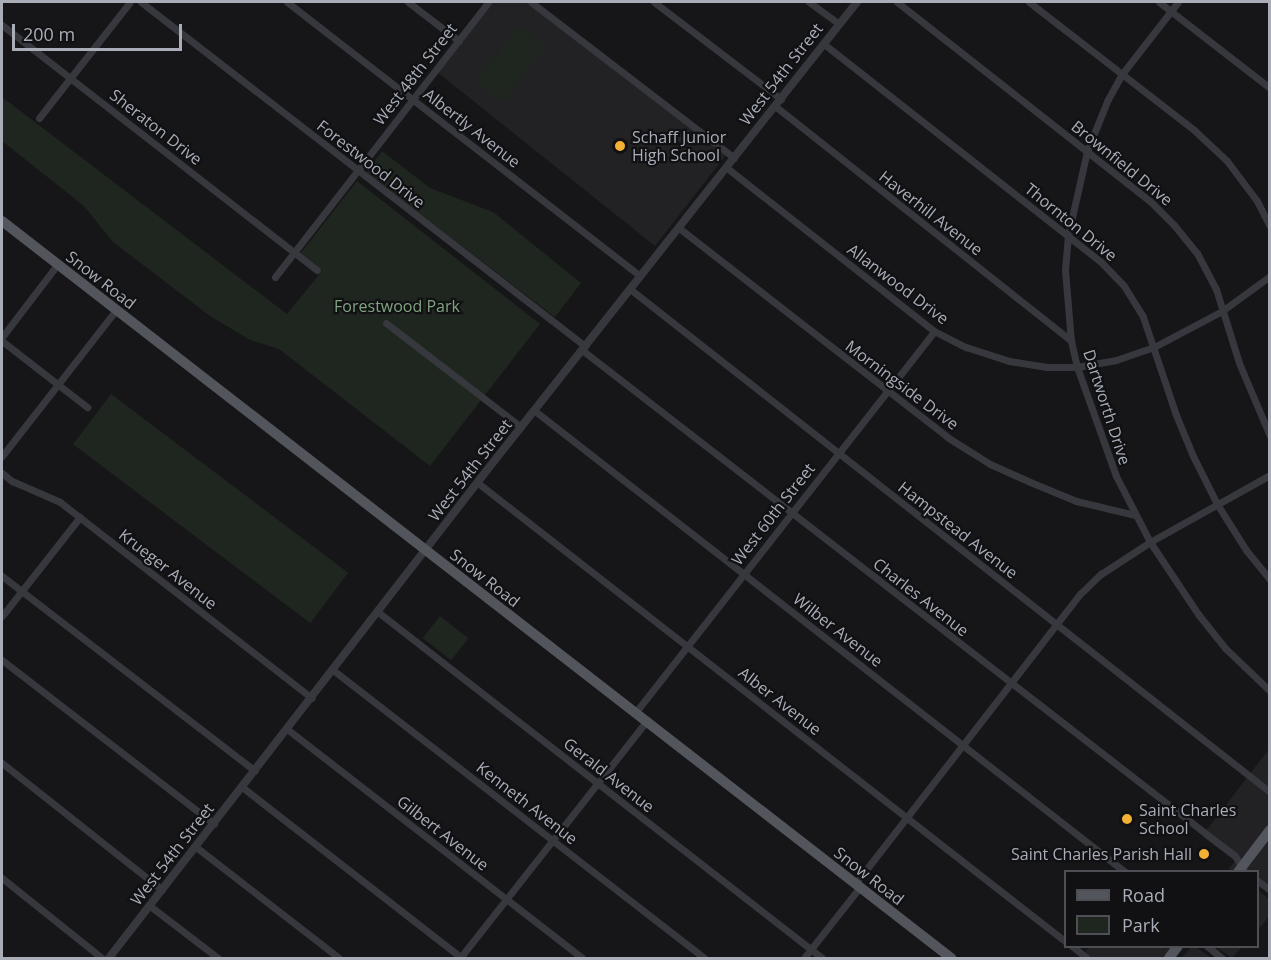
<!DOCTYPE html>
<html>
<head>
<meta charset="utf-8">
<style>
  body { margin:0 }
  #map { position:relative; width:1271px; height:960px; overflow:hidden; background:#161618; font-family:"Open Sans",sans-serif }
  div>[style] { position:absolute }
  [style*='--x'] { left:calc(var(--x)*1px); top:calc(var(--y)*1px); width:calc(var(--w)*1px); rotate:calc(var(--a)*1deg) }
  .built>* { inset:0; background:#222225 }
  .green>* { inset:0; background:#1e261f; transform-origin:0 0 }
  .minor>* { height:7px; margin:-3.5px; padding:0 3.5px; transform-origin:3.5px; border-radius:3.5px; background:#37383d }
  .tertiary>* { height:8px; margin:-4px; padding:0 4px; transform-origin:4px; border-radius:4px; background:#37383d }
  .primary>* { height:10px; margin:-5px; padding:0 5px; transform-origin:5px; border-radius:5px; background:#53555c }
  .dots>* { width:16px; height:16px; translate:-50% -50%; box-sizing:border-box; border:3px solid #111113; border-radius:50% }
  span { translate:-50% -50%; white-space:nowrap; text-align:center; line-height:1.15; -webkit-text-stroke:4.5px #111113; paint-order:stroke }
  .street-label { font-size:16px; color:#a8adb8 }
  .poi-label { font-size:16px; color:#a8adb8 }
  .left { translate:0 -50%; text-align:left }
  .right { translate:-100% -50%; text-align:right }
  .park-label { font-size:16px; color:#7fa381 }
  .frame { position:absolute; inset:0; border:3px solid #a8adb8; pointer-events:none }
  .legend { position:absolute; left:1064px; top:870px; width:195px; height:78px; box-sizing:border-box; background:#111113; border:2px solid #4d4f55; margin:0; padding:8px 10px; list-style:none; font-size:18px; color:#a8adb8 }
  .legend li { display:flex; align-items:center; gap:12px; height:30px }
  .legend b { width:30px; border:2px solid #4d4f55 }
  .scale { position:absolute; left:12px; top:24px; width:170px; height:27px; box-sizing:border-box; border:3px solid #a8adb8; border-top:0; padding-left:8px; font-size:18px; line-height:21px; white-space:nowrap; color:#a8adb8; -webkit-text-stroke:4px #111113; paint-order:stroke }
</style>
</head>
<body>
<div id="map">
  <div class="built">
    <i style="clip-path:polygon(490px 2px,526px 2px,726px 155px,655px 246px,437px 72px)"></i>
    <i style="clip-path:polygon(1269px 749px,1269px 892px,1258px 883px,1258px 872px,1227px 871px,1235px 861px,1202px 836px)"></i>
    <i style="clip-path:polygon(1258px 890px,1269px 899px,1270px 915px,1258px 930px)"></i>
    <i style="clip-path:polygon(1089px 947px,1176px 947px,1167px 958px,1083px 958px,1081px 957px)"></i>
    <i style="clip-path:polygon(1191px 947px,1196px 947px,1211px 958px,1182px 958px)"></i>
    <i style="clip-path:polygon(1216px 947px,1242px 947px,1232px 958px)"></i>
  </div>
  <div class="green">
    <i style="left:519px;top:26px;width:34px;height:70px;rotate:38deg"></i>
    <i style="clip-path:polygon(2px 97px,287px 314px,322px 271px,300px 254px,357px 181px,540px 324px,430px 466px,279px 349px,250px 340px,210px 316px,113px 242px,84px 206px,2px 141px)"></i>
    <i style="clip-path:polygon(382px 151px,430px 188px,493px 212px,581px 283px,555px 317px,366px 173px)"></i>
    <i style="left:111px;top:394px;width:297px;height:63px;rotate:37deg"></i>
    <i style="left:440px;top:616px;width:36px;height:28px;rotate:38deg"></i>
  </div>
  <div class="minor">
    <i style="--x:141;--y:2;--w:562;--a:37.77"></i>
    <i style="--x:287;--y:2;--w:447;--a:37.8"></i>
    <i style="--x:408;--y:2;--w:64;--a:37.4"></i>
    <i style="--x:531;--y:2;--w:256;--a:37.5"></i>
    <i style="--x:654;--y:2;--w:160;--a:37.4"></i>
    <i style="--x:809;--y:2;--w:37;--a:36"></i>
    <i style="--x:897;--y:2;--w:322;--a:38.2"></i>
    <i style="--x:1150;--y:201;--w:34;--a:45"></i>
    <i style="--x:1174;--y:225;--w:36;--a:51"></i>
    <i style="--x:1197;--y:253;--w:41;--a:62.2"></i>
    <i style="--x:1216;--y:289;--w:77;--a:72.7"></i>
    <i style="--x:1239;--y:363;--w:79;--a:67"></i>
    <i style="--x:1029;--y:2;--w:209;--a:37.8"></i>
    <i style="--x:1194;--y:130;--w:45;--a:43.2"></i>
    <i style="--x:1227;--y:161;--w:50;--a:53.1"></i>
    <i style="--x:1257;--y:201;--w:28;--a:63"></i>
    <i style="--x:1159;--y:2;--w:140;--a:37.8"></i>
    <i style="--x:1178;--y:2;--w:91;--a:127.9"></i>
    <i style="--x:1122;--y:74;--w:29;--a:119"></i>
    <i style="--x:1108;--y:99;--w:56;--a:112"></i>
    <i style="--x:1087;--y:151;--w:86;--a:102.7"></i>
    <i style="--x:1068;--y:235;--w:35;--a:95"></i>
    <i style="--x:1065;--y:270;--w:71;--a:85.2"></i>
    <i style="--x:1071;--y:341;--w:27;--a:77"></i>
    <i style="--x:1077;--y:367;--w:116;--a:70.3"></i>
    <i style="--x:1116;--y:476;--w:74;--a:62.7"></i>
    <i style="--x:1150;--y:542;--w:87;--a:56.3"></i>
    <i style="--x:1198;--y:614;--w:43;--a:51.5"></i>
    <i style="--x:1225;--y:648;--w:62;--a:43.7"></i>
    <i style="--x:2;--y:25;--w:399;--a:37.9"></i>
    <i style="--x:824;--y:44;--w:352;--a:38.2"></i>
    <i style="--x:1101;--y:262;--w:33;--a:46"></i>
    <i style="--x:1124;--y:286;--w:36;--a:58"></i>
    <i style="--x:1143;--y:317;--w:103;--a:71.4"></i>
    <i style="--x:1176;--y:415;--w:44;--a:67.5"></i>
    <i style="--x:1193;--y:456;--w:54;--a:63.4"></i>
    <i style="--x:1217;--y:504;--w:54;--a:57.8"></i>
    <i style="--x:1246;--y:550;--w:38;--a:51"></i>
    <i style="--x:775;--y:106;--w:378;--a:38.4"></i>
    <i style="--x:39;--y:118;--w:147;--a:-51.9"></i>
    <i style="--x:727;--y:168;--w:263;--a:38.2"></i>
    <i style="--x:934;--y:331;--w:36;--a:27"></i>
    <i style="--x:966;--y:347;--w:45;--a:18"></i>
    <i style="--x:1009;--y:361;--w:37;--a:9"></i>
    <i style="--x:1046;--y:367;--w:31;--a:0"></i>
    <i style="--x:1077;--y:367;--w:40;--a:-10"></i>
    <i style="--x:1116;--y:360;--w:40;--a:-18.9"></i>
    <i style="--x:1154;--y:347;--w:77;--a:-27.9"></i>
    <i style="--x:1222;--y:311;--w:59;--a:-36.1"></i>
    <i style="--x:679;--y:228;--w:340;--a:37.9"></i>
    <i style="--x:947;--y:437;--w:51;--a:32.1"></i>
    <i style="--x:990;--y:464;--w:44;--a:24.2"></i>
    <i style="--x:1030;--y:482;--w:50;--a:22.4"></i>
    <i style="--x:1076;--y:501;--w:61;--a:13.3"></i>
    <i style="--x:275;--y:277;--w:348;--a:-52.2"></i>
    <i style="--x:630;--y:289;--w:814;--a:38.17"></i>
    <i style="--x:386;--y:323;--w:170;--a:37.6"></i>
    <i style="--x:2;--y:337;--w:91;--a:-52.6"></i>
    <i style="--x:2;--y:341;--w:108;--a:37.8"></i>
    <i style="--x:582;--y:350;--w:805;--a:37.78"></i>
    <i style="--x:1218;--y:843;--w:21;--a:37"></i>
    <i style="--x:1235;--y:856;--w:19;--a:58"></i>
    <i style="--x:535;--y:411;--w:749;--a:38"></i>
    <i style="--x:2;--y:456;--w:185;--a:-52"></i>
    <i style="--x:2;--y:473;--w:13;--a:39"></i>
    <i style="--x:12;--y:481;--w:52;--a:23.6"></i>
    <i style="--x:60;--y:502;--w:319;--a:37.9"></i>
    <i style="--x:478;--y:483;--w:746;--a:37.98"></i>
    <i style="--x:2;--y:576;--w:319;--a:37.6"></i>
    <i style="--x:378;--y:612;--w:563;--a:37.93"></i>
    <i style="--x:2;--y:616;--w:126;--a:-51.8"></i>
    <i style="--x:2;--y:660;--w:268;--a:37.7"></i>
    <i style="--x:333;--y:670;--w:470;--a:37.8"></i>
    <i style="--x:635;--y:713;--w:485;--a:-51.9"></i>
    <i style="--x:287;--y:729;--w:373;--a:37.8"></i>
    <i style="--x:2;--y:763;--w:204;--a:38.4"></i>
    <i style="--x:242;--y:787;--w:279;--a:37.9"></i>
    <i style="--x:196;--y:847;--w:181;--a:37.8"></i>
    <i style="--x:2;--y:878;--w:128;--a:38.7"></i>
    <i style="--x:1258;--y:881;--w:15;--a:37"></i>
    <i style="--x:855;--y:884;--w:368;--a:-52.2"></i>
    <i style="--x:1081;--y:593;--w:28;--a:-44"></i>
    <i style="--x:1101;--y:574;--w:59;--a:-33.1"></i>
    <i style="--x:1150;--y:542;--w:137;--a:-29.2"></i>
    <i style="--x:150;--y:906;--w:86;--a:37.4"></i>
    <i style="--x:1072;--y:946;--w:19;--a:39"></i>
    <i style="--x:1207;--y:946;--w:19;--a:39"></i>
    <i style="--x:460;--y:958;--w:300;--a:-51.8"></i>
    <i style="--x:804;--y:958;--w:89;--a:-51.8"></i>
  </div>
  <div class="tertiary">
    <i style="--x:109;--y:958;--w:617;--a:-52.24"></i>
    <i style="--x:487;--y:470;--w:597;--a:-51.67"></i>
  </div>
  <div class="primary">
    <i style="--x:2;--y:221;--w:1202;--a:37.83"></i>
    <i style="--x:1238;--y:872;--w:53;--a:-52.7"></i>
    <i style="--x:1169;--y:958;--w:15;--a:-53"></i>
  </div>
  <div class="dots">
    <i style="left:620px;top:146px;background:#f2b134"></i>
    <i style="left:1127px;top:819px;background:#f2b134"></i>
    <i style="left:1204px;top:854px;background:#f2b134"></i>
  </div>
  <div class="street-label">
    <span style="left:415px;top:74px;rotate:-52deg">West 48th Street</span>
    <span style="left:781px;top:74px;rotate:-52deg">West 54th Street</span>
    <span style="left:156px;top:127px;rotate:38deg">Sheraton Drive</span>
    <span style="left:472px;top:128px;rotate:38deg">Albertly Avenue</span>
    <span style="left:1122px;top:163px;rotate:39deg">Brownfield Drive</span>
    <span style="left:371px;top:164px;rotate:38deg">Forestwood Drive</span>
    <span style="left:931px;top:213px;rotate:38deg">Haverhill Avenue</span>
    <span style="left:1071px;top:222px;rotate:39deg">Thornton Drive</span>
    <span style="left:101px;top:280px;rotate:38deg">Snow Road</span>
    <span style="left:898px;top:284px;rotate:37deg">Allanwood Drive</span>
    <span style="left:902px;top:385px;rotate:37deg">Morningside Drive</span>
    <span style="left:1107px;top:407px;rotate:72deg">Dartworth Drive</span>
    <span style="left:470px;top:470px;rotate:-52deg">West 54th Street</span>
    <span style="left:773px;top:514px;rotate:-52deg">West 60th Street</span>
    <span style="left:958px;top:530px;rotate:38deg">Hampstead Avenue</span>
    <span style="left:168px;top:569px;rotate:38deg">Krueger Avenue</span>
    <span style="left:485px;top:578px;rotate:38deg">Snow Road</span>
    <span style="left:921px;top:597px;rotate:38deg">Charles Avenue</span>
    <span style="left:838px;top:630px;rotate:38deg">Wilber Avenue</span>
    <span style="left:780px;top:701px;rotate:38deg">Alber Avenue</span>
    <span style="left:609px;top:775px;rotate:38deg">Gerald Avenue</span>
    <span style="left:527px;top:803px;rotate:38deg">Kenneth Avenue</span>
    <span style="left:443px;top:833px;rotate:38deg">Gilbert Avenue</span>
    <span style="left:172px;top:854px;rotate:-52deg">West 54th Street</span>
    <span style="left:869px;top:876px;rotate:38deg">Snow Road</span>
  </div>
  <div class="poi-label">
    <span class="left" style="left:632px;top:146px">Schaff Junior<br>High School</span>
    <span class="left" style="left:1139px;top:819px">Saint Charles<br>School</span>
    <span class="right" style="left:1192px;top:854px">Saint Charles Parish Hall</span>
  </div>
  <div class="park-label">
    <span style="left:397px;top:306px">Forestwood Park</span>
  </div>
  <div class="frame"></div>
  <ul class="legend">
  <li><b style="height:8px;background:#53555c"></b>Road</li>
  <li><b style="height:16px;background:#1e261f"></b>Park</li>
  </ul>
  <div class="scale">200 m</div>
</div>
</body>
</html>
